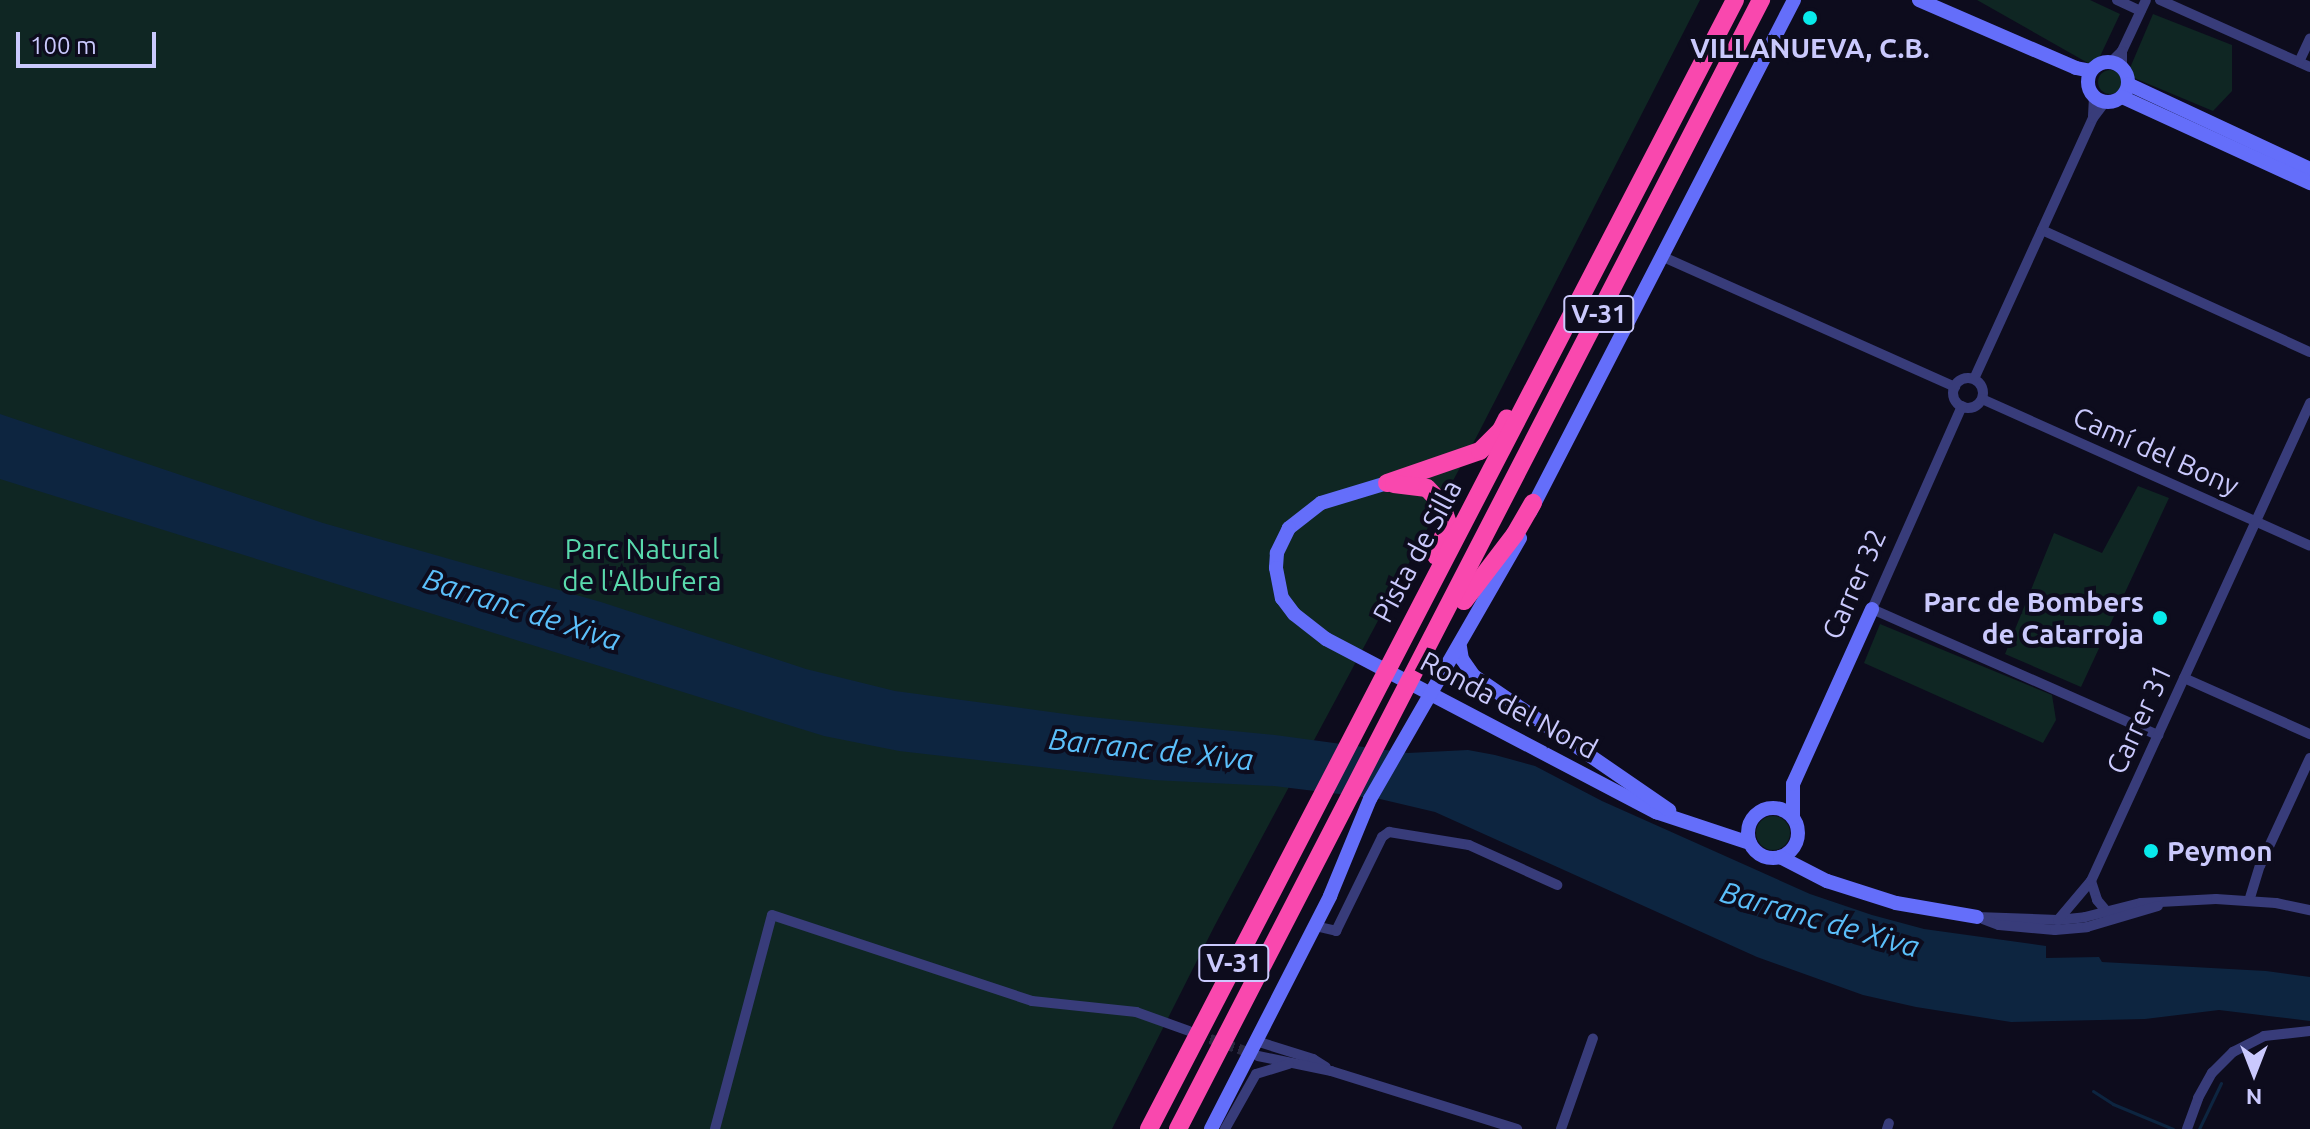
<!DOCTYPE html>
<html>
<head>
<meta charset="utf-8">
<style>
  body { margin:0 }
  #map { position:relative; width:2310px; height:1129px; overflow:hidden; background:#0d0c1d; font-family:Ubuntu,sans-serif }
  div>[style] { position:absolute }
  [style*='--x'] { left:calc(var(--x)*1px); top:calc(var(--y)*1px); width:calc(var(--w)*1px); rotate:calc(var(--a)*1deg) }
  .green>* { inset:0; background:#0f2623 }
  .round { border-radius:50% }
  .water>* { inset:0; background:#0d2540 }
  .stream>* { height:3px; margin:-1.5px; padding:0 1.5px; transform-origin:1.5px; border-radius:1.5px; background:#0d2540 }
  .street-tunnel>* { height:10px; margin-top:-5px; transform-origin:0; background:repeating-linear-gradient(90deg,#29283f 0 10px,transparent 0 15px) }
  .street>* { height:10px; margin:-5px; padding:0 5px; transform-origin:5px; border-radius:5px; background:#383c7a }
  .street>.ring { margin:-5px; padding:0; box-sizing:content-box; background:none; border:10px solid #383c7a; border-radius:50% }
  .secondary>* { height:14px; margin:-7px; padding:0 7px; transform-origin:7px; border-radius:7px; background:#646efa }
  .secondary>.ring { margin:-7px; padding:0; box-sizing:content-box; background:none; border:14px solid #646efa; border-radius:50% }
  .highway>* { height:18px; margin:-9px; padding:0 9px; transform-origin:9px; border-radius:9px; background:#f948ae }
  .dots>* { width:22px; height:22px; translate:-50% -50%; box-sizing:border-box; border:4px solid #0d0c1d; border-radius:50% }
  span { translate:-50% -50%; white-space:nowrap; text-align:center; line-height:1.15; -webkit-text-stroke:8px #0d0c1d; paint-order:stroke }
  .shield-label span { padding:2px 6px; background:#0d0c1d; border:2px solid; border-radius:6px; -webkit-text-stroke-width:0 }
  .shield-label { font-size:26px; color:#cac9fd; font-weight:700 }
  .poi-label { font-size:28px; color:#cac9fd; font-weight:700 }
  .right { translate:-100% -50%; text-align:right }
  .left { translate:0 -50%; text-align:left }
  .street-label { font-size:28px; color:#cac9fd }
  .park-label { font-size:28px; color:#59daad }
  .water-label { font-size:30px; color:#5bbffa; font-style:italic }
  .north { position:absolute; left:2214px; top:1033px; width:80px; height:80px; -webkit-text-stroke:6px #0d0c1d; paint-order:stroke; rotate:180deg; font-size:22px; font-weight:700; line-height:32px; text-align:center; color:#cac9fd }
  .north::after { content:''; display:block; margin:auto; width:28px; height:36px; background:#cac9fd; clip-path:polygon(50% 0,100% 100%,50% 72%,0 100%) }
  .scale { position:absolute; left:16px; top:32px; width:140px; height:36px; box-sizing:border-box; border:4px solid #cac9fd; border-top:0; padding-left:10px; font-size:24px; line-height:28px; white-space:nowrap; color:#cac9fd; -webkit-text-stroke:6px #0d0c1d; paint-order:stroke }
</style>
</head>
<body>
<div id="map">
  <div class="green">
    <i style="clip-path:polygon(0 0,1700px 0,1478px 434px,1215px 925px,1112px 1129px,0 1129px)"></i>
    <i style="clip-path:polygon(1977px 0,2090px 0,2120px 14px,2095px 67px)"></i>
    <i style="clip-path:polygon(2153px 14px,2232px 45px,2232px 91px,2213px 111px,2127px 75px)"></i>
    <i class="round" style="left:2098px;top:70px;width:24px;height:24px"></i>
    <i style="clip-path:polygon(2138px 486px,2169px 498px,2081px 687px,2005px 654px,2054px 533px,2102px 553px)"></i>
    <i style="clip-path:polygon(1880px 624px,2052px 695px,2056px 720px,2043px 743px,1864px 663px)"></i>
    <i class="round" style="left:1756px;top:816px;width:34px;height:34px"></i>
  </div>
  <div class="water">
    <i style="clip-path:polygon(0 414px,323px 523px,601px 602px,806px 669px,895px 691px,1080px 716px,1275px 735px,1408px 753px,1468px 750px,1495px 755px,1535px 766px,1602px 801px,1810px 894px,1872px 915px,1924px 929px,2046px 946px,2046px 958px,2099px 957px,2102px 962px,2266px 971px,2310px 977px,2310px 1021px,2219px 1010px,2145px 1019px,2011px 1022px,1916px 1007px,1863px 995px,1757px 957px,1435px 812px,1380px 799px,1274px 786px,1153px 780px,899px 751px,824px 736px,0 479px)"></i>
  </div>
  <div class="stream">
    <i style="--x:2093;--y:1091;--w:24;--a:33"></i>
    <i style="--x:2113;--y:1104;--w:65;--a:22.6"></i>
    <i style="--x:2199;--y:1129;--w:51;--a:-64.4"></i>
  </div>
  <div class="street-tunnel">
    <i style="--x:1196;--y:1034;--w:60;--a:19.3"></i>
  </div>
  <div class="street">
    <i style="--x:2117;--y:0;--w:26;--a:25"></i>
    <i style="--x:2160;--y:0;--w:164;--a:24.1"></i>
    <i style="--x:2111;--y:62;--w:16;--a:-45"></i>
    <i style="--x:2122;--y:51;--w:56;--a:-64.8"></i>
    <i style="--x:2299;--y:62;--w:26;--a:-65"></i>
    <i style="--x:2122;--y:68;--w:17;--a:-90"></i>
    <i style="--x:2093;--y:116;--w:20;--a:-87"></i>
    <i style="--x:2042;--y:230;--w:294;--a:24.5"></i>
    <i style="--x:1661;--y:256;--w:322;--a:24"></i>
    <i class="ring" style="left:1953px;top:378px;width:20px;height:20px"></i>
    <i style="--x:1974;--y:379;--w:287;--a:-65.5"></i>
    <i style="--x:2093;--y:118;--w:20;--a:-53"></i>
    <i style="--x:1982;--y:399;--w:359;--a:24.1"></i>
    <i style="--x:1962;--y:406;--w:222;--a:113.9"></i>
    <i style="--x:1872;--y:609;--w:313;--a:23.8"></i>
    <i style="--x:2184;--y:678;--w:138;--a:24"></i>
    <i style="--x:2091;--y:881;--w:20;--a:72"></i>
    <i style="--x:2097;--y:900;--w:16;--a:50"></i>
    <i style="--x:2249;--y:901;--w:37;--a:-73"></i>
    <i style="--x:2260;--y:866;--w:119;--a:-65.2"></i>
    <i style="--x:1977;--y:917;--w:81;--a:2.1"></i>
    <i style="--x:2058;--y:920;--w:27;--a:-6"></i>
    <i style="--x:2085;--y:917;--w:58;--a:-14"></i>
    <i style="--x:2141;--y:903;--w:75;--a:-3.1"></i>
    <i style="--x:2216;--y:899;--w:60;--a:3.8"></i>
    <i style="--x:2276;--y:903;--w:35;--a:12"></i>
    <i style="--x:1983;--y:919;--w:17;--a:21"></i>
    <i style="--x:1999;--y:925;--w:56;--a:5.1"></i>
    <i style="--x:2055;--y:930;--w:32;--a:-5"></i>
    <i style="--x:2087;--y:927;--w:74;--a:-16.5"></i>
    <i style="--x:2058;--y:920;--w:51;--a:-49.8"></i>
    <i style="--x:2091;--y:881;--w:526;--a:-65.38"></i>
    <i style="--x:1315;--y:926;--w:22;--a:13"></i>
    <i style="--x:1336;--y:931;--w:105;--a:-63.9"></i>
    <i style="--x:1382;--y:837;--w:9;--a:-36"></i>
    <i style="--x:1389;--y:832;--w:81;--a:9.2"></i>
    <i style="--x:1469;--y:845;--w:97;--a:24.4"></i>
    <i style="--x:1256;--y:1041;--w:60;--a:17.5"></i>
    <i style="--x:1313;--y:1059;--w:15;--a:32"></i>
    <i style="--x:1258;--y:1056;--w:75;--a:11.6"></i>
    <i style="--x:1331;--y:1071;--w:195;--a:17.3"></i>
    <i style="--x:715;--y:1129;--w:221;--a:-75.1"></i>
    <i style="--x:772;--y:915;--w:274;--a:18.3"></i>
    <i style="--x:1032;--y:1001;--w:105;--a:6"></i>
    <i style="--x:1136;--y:1012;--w:56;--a:19.7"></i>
    <i style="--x:1225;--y:1129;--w:63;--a:-60.6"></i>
    <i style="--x:1256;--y:1074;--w:34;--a:-17"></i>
    <i style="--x:1561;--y:1129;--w:96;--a:-70.6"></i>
    <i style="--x:1887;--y:1129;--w:6;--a:-72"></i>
    <i style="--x:2187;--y:1129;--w:33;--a:-70"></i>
    <i style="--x:2198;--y:1098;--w:29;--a:-61"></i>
    <i style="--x:2212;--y:1073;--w:30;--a:-45"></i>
    <i style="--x:2233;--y:1052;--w:35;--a:-27"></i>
    <i style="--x:2264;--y:1036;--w:46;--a:-6.2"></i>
  </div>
  <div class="secondary">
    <i style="--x:1919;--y:0;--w:171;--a:23.4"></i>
    <i style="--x:2076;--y:68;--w:15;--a:11"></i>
    <i class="ring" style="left:2088px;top:62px;width:26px;height:26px"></i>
    <i style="--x:2128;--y:84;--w:201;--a:25"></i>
    <i style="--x:2122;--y:97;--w:207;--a:24.6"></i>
    <i style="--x:1387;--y:483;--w:69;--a:163.1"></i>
    <i style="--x:1321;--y:503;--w:41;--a:142"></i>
    <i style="--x:1289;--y:528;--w:28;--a:116"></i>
    <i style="--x:1277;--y:553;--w:15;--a:94"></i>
    <i style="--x:1276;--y:568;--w:31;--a:79"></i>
    <i style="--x:1282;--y:598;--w:20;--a:53"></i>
    <i style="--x:1294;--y:614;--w:41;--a:38"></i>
    <i style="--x:1326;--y:639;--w:373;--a:27.7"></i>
    <i style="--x:1656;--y:812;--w:99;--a:18.3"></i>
    <i style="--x:1530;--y:512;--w:576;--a:-62.72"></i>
    <i style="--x:1460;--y:647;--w:12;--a:81"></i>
    <i style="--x:1462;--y:659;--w:21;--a:55"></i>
    <i style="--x:1474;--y:676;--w:237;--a:34.5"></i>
    <i class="ring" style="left:1748px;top:808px;width:36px;height:36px"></i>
    <i style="--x:1793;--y:818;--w:34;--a:-90"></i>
    <i style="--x:1793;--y:784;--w:192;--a:-65.7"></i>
    <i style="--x:1780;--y:857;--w:53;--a:27.1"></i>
    <i style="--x:1827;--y:881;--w:72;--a:17.7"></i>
    <i style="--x:1896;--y:903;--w:82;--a:9.8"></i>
    <i style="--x:1211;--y:1129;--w:262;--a:-62.9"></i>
    <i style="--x:1330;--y:896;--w:105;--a:-67.6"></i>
    <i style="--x:1370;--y:799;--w:301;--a:-60.1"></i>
  </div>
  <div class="highway">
    <i style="--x:1387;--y:483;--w:98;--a:-19"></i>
    <i style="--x:1480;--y:451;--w:30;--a:-45"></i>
    <i style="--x:1501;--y:430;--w:13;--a:-63"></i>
    <i style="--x:1394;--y:484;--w:33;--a:7"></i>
    <i style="--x:1427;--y:488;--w:21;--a:47"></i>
    <i style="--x:1441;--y:503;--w:21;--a:71"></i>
    <i style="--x:1448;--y:523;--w:35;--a:110"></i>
    <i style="--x:1464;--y:601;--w:84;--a:-52.7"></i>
    <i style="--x:1515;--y:534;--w:36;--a:-60"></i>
    <i style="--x:1149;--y:1129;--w:1272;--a:-62.57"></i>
    <i style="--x:1178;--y:1129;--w:1271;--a:-62.69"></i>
  </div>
  <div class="dots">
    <i style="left:1810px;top:18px;background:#08eaeb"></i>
    <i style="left:2160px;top:618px;background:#08eaeb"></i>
    <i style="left:2151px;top:851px;background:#08eaeb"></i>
  </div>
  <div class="shield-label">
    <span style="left:1599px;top:314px">V-31</span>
    <span style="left:1234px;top:963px">V-31</span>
  </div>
  <div class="poi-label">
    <span style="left:1810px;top:48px">VILLANUEVA, C.B.</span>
    <span class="right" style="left:2144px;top:618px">Parc de Bombers<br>de Catarroja</span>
    <span class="left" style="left:2167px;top:851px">Peymon</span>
  </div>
  <div class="street-label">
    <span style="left:2156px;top:451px;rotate:24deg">Camí del Bony</span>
    <span style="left:1417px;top:551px;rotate:-62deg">Pista de Silla</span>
    <span style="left:1854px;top:584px;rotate:-66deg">Carrer 32</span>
    <span style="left:1509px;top:705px;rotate:28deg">Ronda del Nord</span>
    <span style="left:2139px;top:719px;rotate:-65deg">Carrer 31</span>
  </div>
  <div class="park-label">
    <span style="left:642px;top:565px">Parc Natural<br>de l'Albufera</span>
  </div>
  <div class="water-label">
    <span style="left:522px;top:609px;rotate:18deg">Barranc de Xiva</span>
    <span style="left:1151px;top:749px;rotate:6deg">Barranc de Xiva</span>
    <span style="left:1820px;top:919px;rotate:16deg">Barranc de Xiva</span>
  </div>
  <div class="north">N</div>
  <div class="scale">100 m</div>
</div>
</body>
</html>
